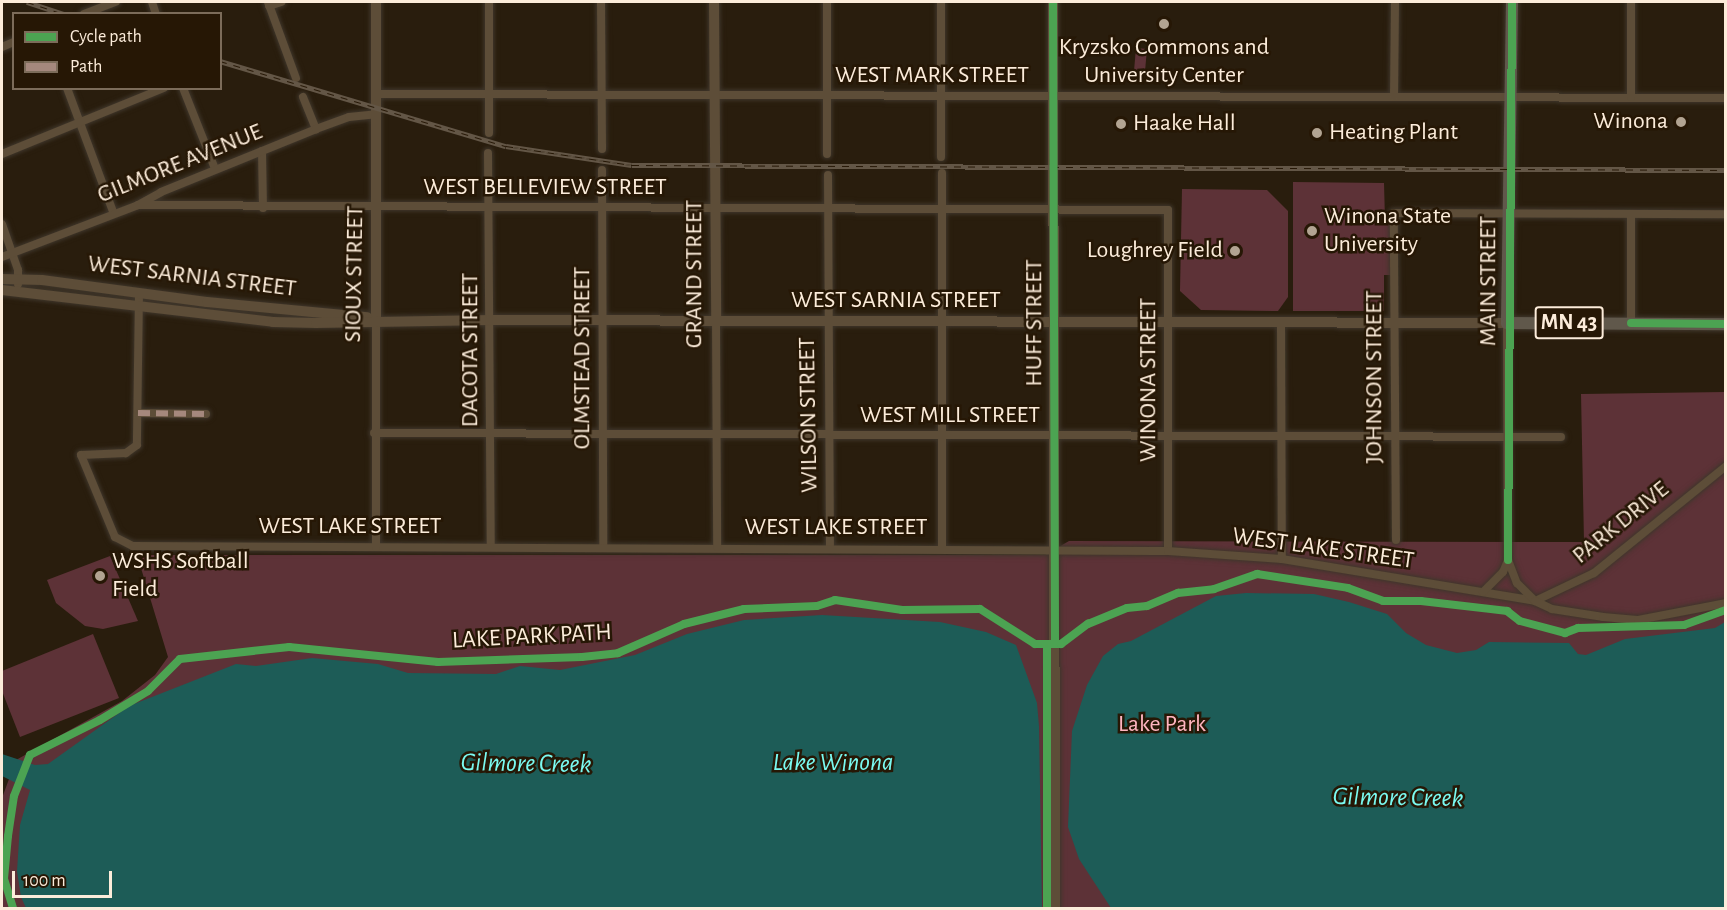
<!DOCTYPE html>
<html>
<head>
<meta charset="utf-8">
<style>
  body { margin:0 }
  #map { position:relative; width:1727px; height:910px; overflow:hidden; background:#291d0d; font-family:"Alegreya Sans",sans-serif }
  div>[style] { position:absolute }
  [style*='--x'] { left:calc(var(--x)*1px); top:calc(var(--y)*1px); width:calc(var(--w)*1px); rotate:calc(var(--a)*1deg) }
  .green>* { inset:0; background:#5d3237; transform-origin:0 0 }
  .water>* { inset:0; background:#1d5c57 }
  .roads { filter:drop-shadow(0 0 2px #3f362b) drop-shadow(0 0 2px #3f362b) }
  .minor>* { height:8px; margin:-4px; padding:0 4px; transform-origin:4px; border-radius:4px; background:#5d4d38 }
  .tertiary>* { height:10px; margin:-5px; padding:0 5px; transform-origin:5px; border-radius:5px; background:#5d4d38 }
  .secondary>* { height:10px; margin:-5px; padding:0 5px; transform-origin:5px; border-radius:5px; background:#5d4d38 }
  .primary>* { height:12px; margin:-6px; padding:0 6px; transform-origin:6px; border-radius:6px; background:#60584b }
  .rail>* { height:4.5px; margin-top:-2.25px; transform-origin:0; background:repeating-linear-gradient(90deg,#261705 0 7px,#635646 0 14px); box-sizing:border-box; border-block:2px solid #635646 }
  .quiet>* { height:6px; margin-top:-3px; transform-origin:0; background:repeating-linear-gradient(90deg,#a5887d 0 12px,transparent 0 18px) }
  .cycleway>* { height:8px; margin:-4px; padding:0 4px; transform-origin:4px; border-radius:4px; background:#4ca352 }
  .dots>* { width:16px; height:16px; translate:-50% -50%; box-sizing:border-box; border:3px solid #261705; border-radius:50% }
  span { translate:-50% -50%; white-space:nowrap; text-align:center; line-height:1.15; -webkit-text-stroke:5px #261705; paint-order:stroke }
  .shield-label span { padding:2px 4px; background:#261705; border:2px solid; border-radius:4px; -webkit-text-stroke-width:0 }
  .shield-label { font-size:22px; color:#fcecda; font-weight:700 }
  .poi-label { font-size:24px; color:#fcecda }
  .right { translate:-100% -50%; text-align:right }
  .left { translate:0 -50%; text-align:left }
  .street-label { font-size:24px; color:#fcecda }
  .park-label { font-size:24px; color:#ffb5c0 }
  .water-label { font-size:26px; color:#7afaf1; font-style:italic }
  .frame { position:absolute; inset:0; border:3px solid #fcecda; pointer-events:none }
  .legend { position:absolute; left:12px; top:12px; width:210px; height:78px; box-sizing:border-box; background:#261705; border:2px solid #7c6c5a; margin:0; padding:8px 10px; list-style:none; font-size:18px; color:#fcecda }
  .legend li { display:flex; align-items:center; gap:12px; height:30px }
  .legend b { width:30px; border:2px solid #7c6c5a }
  .scale { position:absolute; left:12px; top:871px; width:100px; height:27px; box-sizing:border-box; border:3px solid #fcecda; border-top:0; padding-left:8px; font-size:18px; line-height:21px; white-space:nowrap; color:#fcecda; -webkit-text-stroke:4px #261705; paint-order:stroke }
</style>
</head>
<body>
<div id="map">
  <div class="green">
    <i style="left:1136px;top:48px;width:11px;height:22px;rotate:5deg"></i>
    <i style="clip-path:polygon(1293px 182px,1384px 183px,1385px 219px,1391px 219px,1391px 275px,1384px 275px,1384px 311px,1293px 311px)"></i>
    <i style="clip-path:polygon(1182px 189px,1267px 190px,1288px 211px,1288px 297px,1278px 311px,1201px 310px,1180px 291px)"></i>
    <i style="clip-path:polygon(1725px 392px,1725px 908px,2px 908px,2px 798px,16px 760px,122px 701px,155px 675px,168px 657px,137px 555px,1045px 555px,1069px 541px,1584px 542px,1581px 394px)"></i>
    <i style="clip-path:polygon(110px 556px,138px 621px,103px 629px,85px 626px,56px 603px,47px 580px)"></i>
    <i style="clip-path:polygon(93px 634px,119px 698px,20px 737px,2px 691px,2px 671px)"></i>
  </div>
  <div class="water">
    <i style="clip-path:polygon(1246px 593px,1314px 594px,1349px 602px,1387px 614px,1406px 633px,1426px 645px,1457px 653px,1476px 650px,1489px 642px,1569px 643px,1578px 654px,1586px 655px,1625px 639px,1715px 628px,1725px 622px,1725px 908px,1111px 908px,1079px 859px,1068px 827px,1072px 731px,1087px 685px,1103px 656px,1118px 644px,1131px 641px,1216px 596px)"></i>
    <i style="clip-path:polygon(822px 615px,940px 622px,986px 632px,1016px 645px,1037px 703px,1039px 726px,1042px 908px,26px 908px,21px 897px,17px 871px,20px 825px,30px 790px,2px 776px,2px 754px,35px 765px,48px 764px,129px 706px,236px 664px,256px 666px,312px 658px,378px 664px,408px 673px,496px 674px,520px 666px,560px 670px,635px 655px,687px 634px,744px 620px)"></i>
  </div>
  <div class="roads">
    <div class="minor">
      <i style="--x:152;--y:2;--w:13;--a:72"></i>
      <i style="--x:268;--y:2;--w:81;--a:69.8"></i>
      <i style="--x:601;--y:2;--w:147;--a:89.6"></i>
      <i style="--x:827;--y:2;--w:152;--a:90"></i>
      <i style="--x:269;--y:6;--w:13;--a:-18"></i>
      <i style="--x:84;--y:14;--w:34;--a:-21"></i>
      <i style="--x:2;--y:47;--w:13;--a:-23"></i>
      <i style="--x:67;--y:88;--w:132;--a:69.6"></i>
      <i style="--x:183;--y:88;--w:87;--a:68.4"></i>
      <i style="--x:377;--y:94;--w:1349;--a:0.17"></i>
      <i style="--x:303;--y:97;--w:35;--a:68"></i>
      <i style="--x:1394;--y:97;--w:95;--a:-89.4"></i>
      <i style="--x:1631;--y:97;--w:95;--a:-90"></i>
      <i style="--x:489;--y:133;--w:131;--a:-90"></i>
      <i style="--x:262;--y:151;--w:57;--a:89"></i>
      <i style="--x:488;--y:153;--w:394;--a:89.6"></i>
      <i style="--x:2;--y:154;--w:175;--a:-22.2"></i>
      <i style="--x:941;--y:157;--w:155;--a:-90"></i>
      <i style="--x:602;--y:170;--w:376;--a:89.8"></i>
      <i style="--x:828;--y:175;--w:372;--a:89.7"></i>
      <i style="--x:138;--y:205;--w:26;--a:-29"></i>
      <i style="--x:161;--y:192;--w:167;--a:-22.1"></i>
      <i style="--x:316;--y:129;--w:35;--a:-20"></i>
      <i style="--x:349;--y:117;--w:27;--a:-6"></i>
      <i style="--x:1631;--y:214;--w:109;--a:90"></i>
      <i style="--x:2;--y:224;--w:49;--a:70.8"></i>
      <i style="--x:18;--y:270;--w:14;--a:90"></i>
      <i style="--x:2;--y:257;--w:146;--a:-20.9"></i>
      <i style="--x:138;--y:205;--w:1030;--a:0.28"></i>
      <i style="--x:1168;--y:210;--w:341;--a:90"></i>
      <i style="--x:139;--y:293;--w:152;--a:90.8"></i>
      <i style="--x:137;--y:445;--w:14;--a:144"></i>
      <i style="--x:126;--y:453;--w:45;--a:177.5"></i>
      <i style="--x:81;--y:455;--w:89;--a:67.5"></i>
      <i style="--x:115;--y:537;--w:20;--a:27"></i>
      <i style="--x:133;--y:546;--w:1035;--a:0.28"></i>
      <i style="--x:1168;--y:551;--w:114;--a:4"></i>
      <i style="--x:1282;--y:559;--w:256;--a:9.4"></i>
      <i style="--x:1535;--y:601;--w:65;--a:-25.4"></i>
      <i style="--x:1594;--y:573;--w:170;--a:-39"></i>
      <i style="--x:716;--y:321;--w:226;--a:89.7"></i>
      <i style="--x:1281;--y:323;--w:236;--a:89.8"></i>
      <i style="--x:1507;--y:323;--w:237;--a:89.8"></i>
      <i style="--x:1508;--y:560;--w:25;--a:69"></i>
      <i style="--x:1517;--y:583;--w:25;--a:45"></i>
      <i style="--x:1535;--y:601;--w:19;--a:25"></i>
      <i style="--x:1552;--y:609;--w:52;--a:8.9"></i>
      <i style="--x:1603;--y:617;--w:35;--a:5"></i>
      <i style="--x:1638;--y:620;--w:90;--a:-10.9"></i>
      <i style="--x:138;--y:413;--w:68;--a:0.8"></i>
      <i style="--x:374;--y:433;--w:1187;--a:0.19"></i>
      <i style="--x:1396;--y:540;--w:327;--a:-90.4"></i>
      <i style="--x:1394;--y:213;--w:332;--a:0.2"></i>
      <i style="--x:376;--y:547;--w:227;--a:-90"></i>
      <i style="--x:942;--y:548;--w:375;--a:-90"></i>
      <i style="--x:1483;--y:592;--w:28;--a:-45"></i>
      <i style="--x:1503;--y:572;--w:13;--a:-67"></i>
    </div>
    <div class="tertiary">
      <i style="--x:376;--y:2;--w:318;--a:90"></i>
      <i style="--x:714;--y:2;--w:319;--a:89.6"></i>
      <i style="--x:2;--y:279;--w:40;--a:1.4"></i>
      <i style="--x:42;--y:280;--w:166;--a:7.6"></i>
      <i style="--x:207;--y:302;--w:161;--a:5.4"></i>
      <i style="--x:2;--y:290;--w:273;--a:6.7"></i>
      <i style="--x:273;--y:322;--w:43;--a:1.3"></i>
      <i style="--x:316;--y:323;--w:175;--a:-1"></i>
      <i style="--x:491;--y:320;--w:1016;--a:0.17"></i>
    </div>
    <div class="secondary">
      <i style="--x:1053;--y:2;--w:906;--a:89.87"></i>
    </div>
    <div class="primary">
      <i style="--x:1512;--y:2;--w:321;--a:90.9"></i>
      <i style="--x:1507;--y:323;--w:219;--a:0.3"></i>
    </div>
  </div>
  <div class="rail">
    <i style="--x:27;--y:2;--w:40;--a:18"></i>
    <i style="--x:220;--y:61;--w:298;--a:16.6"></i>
    <i style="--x:506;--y:146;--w:127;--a:8.6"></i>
    <i style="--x:632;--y:165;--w:1094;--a:0.26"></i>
  </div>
  <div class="quiet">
    <i style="--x:138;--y:413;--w:68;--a:0.8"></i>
  </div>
  <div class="cycleway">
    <i style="--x:1053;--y:2;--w:642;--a:89.82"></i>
    <i style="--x:1631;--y:323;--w:95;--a:0.6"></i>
    <i style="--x:1508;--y:560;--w:558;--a:-89.59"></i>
    <i style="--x:1047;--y:645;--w:263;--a:90"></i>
    <i style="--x:13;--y:908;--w:30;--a:-107"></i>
    <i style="--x:4;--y:879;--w:43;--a:-84.7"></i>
    <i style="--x:8;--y:836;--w:40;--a:-81.5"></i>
    <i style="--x:14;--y:796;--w:44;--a:-68.7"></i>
    <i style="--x:30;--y:755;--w:78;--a:-26.6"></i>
    <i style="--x:100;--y:720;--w:56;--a:-31.1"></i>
    <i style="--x:148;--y:691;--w:45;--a:-45"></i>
    <i style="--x:180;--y:659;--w:110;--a:-6.3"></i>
    <i style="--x:289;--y:647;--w:150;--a:5.7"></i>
    <i style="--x:438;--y:662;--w:144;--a:-2"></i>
    <i style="--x:582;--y:657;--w:36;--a:-6"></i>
    <i style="--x:618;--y:653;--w:72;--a:-23.7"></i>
    <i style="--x:684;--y:624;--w:62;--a:-14"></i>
    <i style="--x:744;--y:609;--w:73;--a:-2.4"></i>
    <i style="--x:817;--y:606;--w:19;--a:-18"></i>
    <i style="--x:835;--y:600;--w:68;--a:8.5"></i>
    <i style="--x:902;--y:610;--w:78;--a:-0.7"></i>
    <i style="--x:980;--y:609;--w:65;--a:32.5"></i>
    <i style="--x:1035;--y:644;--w:26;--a:0"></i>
    <i style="--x:1061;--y:644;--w:34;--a:-37"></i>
    <i style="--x:1088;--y:624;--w:42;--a:-22.3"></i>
    <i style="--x:1127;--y:608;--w:20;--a:-6"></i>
    <i style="--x:1147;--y:606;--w:34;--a:-23"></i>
    <i style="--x:1178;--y:593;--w:36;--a:-6"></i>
    <i style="--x:1214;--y:589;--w:46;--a:-19.2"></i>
    <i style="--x:1257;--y:574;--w:92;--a:8.7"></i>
    <i style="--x:1348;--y:588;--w:37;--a:20"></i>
    <i style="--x:1383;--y:601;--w:38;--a:0"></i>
    <i style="--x:1421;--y:601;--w:87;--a:6.6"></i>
    <i style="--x:1507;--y:611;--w:16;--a:38"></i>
    <i style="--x:1520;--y:621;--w:47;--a:14.9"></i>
    <i style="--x:1565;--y:633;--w:14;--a:-21"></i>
    <i style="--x:1578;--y:628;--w:106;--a:-1.6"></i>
    <i style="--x:1684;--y:625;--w:45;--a:-19.7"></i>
  </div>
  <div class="dots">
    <i style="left:1164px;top:24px;background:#b2a492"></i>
    <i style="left:1681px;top:122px;background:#b2a492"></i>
    <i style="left:1121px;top:124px;background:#b2a492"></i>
    <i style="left:1317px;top:133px;background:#b2a492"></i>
    <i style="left:1312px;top:231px;background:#b2a492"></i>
    <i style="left:1235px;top:251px;background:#b2a492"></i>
    <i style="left:100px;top:576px;background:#b2a492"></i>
  </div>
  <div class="shield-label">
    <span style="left:1569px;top:323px">MN 43</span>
  </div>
  <div class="poi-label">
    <span style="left:1164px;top:62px">Kryzsko Commons and<br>University Center</span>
    <span class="right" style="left:1668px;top:122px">Winona</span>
    <span class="left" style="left:1133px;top:124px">Haake Hall</span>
    <span class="left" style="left:1329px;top:133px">Heating Plant</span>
    <span class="left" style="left:1324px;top:231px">Winona State<br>University</span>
    <span class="right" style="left:1223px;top:251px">Loughrey Field</span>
    <span class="left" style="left:112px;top:576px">WSHS Softball<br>Field</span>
  </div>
  <div class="street-label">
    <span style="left:932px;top:76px">WEST MARK STREET</span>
    <span style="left:180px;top:164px;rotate:-22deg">GILMORE AVENUE</span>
    <span style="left:545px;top:188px">WEST BELLEVIEW STREET</span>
    <span style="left:355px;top:274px;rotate:-89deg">SIOUX STREET</span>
    <span style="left:695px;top:274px;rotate:-90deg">GRAND STREET</span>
    <span style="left:192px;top:277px;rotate:7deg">WEST SARNIA STREET</span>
    <span style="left:1489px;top:281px;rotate:-90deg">MAIN STREET</span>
    <span style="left:896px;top:301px">WEST SARNIA STREET</span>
    <span style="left:1035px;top:323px;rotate:-90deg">HUFF STREET</span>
    <span style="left:471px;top:350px;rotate:-90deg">DACOTA STREET</span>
    <span style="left:583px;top:358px;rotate:-90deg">OLMSTEAD STREET</span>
    <span style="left:1375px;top:377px;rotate:-90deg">JOHNSON STREET</span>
    <span style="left:1149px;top:380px;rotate:-90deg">WINONA STREET</span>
    <span style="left:809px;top:415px;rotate:-91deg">WILSON STREET</span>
    <span style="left:950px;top:416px">WEST MILL STREET</span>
    <span style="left:1621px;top:523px;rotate:-39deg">PARK DRIVE</span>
    <span style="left:350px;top:527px">WEST LAKE STREET</span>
    <span style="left:836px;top:528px">WEST LAKE STREET</span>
    <span style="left:1323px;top:549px;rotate:8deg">WEST LAKE STREET</span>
    <span style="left:532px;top:637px;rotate:-3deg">LAKE PARK PATH</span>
  </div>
  <div class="park-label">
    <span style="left:1162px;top:725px">Lake Park</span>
  </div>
  <div class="water-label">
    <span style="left:833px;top:763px">Lake Winona</span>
    <span style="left:526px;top:764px;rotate:1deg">Gilmore Creek</span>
    <span style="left:1398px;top:798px;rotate:1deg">Gilmore Creek</span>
  </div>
  <div class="frame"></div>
  <ul class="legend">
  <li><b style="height:8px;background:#4ca352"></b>Cycle path</li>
  <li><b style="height:8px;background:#a5887d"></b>Path</li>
  </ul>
  <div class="scale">100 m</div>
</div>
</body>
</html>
